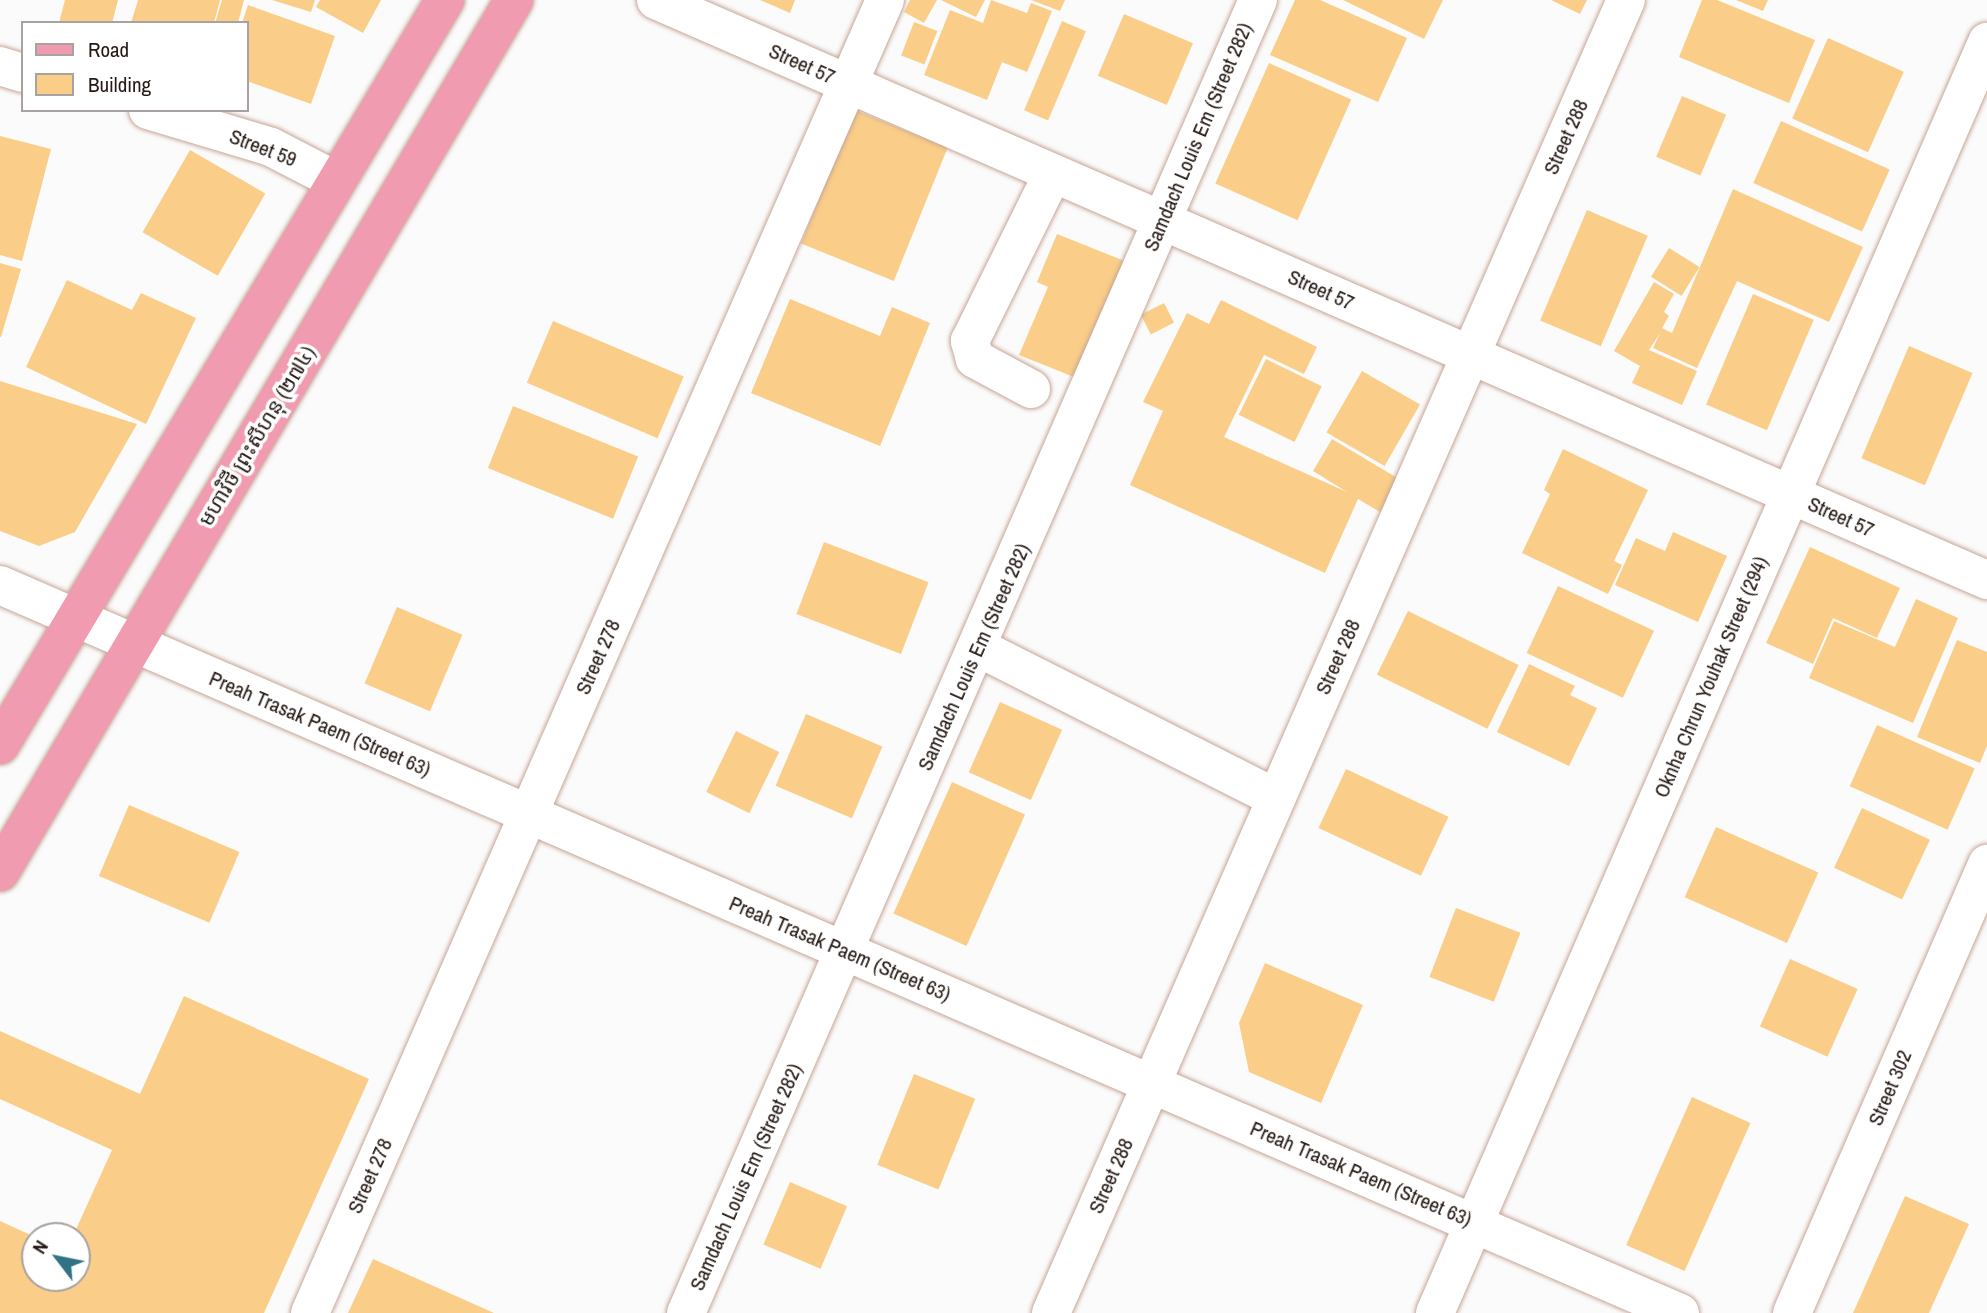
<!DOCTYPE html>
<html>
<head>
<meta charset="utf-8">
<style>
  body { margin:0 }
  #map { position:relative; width:1987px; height:1313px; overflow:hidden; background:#fbfbfb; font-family:"Archivo Narrow","Noto Sans Khmer",sans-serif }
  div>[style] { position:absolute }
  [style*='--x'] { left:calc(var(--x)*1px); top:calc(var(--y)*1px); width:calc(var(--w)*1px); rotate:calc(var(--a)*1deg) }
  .building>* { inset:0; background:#face88; transform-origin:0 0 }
  .roads { filter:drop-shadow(0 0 2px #c7a597) drop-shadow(0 0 2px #c7a597) }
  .minor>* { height:38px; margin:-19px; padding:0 19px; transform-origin:19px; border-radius:19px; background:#fff }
  .major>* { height:38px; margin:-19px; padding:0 19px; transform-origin:19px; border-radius:19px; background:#f19bb0 }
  span { translate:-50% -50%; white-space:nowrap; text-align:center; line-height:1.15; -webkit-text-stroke:7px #fff; paint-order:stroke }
  .street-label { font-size:21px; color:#251914 }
  .legend { position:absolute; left:21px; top:21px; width:228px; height:91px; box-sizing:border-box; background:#fff; border:2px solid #a8a3a1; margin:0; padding:9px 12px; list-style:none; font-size:21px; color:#251914 }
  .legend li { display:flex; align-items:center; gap:14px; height:35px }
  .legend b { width:35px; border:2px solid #a8a3a1 }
  .north { position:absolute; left:21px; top:1222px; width:70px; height:70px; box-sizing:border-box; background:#fff; border:2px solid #a8a3a1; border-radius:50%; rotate:302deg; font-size:19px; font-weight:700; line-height:28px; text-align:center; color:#251914 }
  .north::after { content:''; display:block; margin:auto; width:24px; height:32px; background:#307385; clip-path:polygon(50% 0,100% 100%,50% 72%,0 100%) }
</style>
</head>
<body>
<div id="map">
  <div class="building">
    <i style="clip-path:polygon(65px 0,118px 0,112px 23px,59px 23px)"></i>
    <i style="clip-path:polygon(138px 0,220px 0,214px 23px,131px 23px)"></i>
    <i style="clip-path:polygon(222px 0,244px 0,238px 23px,215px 23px)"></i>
    <i style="clip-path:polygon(272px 0,315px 0,311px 12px)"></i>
    <i style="clip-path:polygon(320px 0,381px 0,363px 33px,316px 7px)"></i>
    <i style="clip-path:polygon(760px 0,795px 0,790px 13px)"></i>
    <i style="clip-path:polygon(910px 0,937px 0,924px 23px,904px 12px)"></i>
    <i style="clip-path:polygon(941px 0,985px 0,976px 17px)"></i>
    <i style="clip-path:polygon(991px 0,1027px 13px,1031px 3px,1052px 11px,1027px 72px,1002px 62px,987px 100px,924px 75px,950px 10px,983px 23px)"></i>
    <i style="clip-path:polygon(1031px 0,1065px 0,1060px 11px)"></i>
    <i style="clip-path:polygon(1295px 0,1320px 0,1407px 38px,1378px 102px,1270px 55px)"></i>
    <i style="clip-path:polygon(1343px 0,1443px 0,1424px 39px)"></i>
    <i style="clip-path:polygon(1551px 0,1587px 0,1580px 14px)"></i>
    <i style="clip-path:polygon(1702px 0,1717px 0,1815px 40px,1789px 103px,1679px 57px)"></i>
    <i style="clip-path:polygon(1736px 0,1768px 0,1763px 11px)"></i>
    <i style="clip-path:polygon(248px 5px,335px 36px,311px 104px,247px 81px,247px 23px,242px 23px)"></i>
    <i style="left:1124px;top:14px;width:75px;height:67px;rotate:23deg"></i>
    <i style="left:1062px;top:21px;width:26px;height:97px;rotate:23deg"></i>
    <i style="left:914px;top:22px;width:25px;height:36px;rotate:21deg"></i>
    <i style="left:1828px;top:38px;width:83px;height:88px;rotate:24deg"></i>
    <i style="left:1269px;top:63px;width:90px;height:132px;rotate:24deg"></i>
    <i style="left:1682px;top:96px;width:48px;height:66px;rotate:23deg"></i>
    <i style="left:855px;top:110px;width:100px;height:144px;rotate:22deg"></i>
    <i style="left:1781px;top:121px;width:119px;height:68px;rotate:24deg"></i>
    <i style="clip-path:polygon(0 136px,51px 149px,22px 261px,0 255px)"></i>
    <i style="left:190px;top:150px;width:87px;height:95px;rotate:30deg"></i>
    <i style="clip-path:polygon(1733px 189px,1863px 247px,1829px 322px,1737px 281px,1697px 368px,1653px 348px,1660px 333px,1649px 350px,1697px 371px,1682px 405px,1632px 383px,1640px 366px,1614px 351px,1654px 282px,1674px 294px,1664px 312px,1669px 316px,1662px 328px,1672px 333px)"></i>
    <i style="left:1587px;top:210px;width:66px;height:120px;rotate:23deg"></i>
    <i style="clip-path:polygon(1057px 234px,1127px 262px,1079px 379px,1019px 355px,1048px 287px,1037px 282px)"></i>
    <i style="left:1669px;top:248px;width:36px;height:34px;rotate:32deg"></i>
    <i style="clip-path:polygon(0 263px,21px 269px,1px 337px,0 337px)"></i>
    <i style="clip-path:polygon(67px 280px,132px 310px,141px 293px,196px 318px,146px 424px,26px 367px)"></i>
    <i style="left:1753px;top:294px;width:66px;height:120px;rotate:23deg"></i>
    <i style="clip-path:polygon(790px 299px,880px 336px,892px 307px,930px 323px,880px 446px,751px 393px)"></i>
    <i style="clip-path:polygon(1221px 300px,1317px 347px,1304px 374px,1264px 355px,1224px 437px,1347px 492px,1313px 471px,1332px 439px,1399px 479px,1380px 512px,1358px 499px,1325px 573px,1130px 485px,1163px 411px,1143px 402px,1187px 313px,1209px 324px)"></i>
    <i style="left:1164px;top:303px;width:22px;height:26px;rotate:63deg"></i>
    <i style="left:553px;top:321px;width:142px;height:67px;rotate:23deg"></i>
    <i style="left:1909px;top:346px;width:69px;height:122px;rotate:23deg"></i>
    <i style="left:1266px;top:359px;width:62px;height:62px;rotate:26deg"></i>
    <i style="left:1362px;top:371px;width:67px;height:71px;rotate:30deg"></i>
    <i style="clip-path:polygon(0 381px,137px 424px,75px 532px,39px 546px,0 531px)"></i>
    <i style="left:513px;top:406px;width:135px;height:67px;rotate:22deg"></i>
    <i style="clip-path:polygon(1563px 449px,1648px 490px,1614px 561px,1622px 565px,1608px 594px,1522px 553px,1550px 494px,1544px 490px)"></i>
    <i style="clip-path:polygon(1673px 532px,1727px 556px,1698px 622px,1615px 585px,1636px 538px,1665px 551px)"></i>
    <i style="left:824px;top:542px;width:112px;height:77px;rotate:21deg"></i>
    <i style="clip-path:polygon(1810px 547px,1900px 588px,1877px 638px,1833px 618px,1813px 664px,1766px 643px)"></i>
    <i style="left:1558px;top:586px;width:106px;height:74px;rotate:25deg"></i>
    <i style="clip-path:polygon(1916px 599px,1958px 618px,1913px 723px,1809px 678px,1834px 621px,1895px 647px)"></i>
    <i style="left:397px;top:607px;width:71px;height:83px;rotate:23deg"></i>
    <i style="left:1408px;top:611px;width:123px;height:71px;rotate:26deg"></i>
    <i style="clip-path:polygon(1957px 640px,1987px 652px,1987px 746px,1980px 763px,1917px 737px)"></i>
    <i style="clip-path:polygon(1529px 664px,1575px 686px,1570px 695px,1597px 708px,1569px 766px,1497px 732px)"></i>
    <i style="left:1000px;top:702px;width:68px;height:77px;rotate:24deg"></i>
    <i style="left:806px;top:714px;width:83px;height:78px;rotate:23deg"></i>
    <i style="left:1877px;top:725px;width:107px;height:67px;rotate:24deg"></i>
    <i style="left:736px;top:731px;width:48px;height:68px;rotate:26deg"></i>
    <i style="left:1346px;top:769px;width:113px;height:65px;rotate:25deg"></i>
    <i style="left:952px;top:782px;width:80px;height:144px;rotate:24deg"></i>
    <i style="left:129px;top:805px;width:120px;height:77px;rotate:23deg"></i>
    <i style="left:1862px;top:808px;width:75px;height:66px;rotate:25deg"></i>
    <i style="left:1716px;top:827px;width:112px;height:77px;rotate:24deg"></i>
    <i style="left:1456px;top:908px;width:69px;height:74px;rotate:21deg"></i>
    <i style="left:1790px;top:959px;width:74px;height:74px;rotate:24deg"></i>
    <i style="clip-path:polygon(1265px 963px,1363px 1005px,1321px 1103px,1249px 1072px,1239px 1023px)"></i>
    <i style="clip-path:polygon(184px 996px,369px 1079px,264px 1313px,0 1313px,0 1221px,35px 1237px,35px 1278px,77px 1278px,77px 1236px,73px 1236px,112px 1150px,0 1099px,0 1031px,140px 1094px)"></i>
    <i style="left:914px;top:1074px;width:66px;height:98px;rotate:22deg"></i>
    <i style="left:1692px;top:1097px;width:64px;height:162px;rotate:24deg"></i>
    <i style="left:790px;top:1182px;width:62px;height:68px;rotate:23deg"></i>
    <i style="clip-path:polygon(1905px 1196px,1969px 1224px,1929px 1313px,1853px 1313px)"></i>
    <i style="clip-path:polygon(373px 1259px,494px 1313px,348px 1313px)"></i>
  </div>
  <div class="roads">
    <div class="minor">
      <i style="--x:656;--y:0;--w:1452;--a:23.55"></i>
      <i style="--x:0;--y:66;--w:24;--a:17"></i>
      <i style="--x:148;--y:110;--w:128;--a:16.7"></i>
      <i style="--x:271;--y:147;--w:72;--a:27.3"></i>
      <i style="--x:1031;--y:389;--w:64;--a:-151.8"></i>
      <i style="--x:975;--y:359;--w:19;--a:-106"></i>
      <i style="--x:970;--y:341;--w:187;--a:-63.7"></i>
      <i style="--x:0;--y:585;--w:1831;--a:23.43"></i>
      <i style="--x:979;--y:648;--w:333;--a:26.8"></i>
      <i style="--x:310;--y:1313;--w:1433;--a:-66.35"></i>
      <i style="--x:686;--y:1313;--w:1432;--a:-66.46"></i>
      <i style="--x:1051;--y:1313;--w:1433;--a:-66.35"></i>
      <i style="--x:1435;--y:1313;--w:1386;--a:-66.52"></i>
      <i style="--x:1792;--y:1313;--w:490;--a:-66.5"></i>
    </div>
    <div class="major">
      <i style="--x:0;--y:745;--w:868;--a:-59.15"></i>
      <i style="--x:0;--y:872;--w:1012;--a:-59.48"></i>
    </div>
  </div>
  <div class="street-label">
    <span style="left:802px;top:64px;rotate:24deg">Street 57</span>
    <span style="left:1198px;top:137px;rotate:-67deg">Samdach Louis Em (Street 282)</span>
    <span style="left:1566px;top:137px;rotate:-66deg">Street 288</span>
    <span style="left:263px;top:148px;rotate:21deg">Street 59</span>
    <span style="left:1321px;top:290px;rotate:24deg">Street 57</span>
    <span style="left:257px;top:436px;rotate:-59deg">មហាវិថី ព្រះសីហនុ (២៧៤)</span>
    <span style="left:1841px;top:517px;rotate:24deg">Street 57</span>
    <span style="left:598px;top:657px;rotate:-66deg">Street 278</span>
    <span style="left:974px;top:657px;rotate:-66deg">Samdach Louis Em (Street 282)</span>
    <span style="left:1338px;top:657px;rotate:-66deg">Street 288</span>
    <span style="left:1711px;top:677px;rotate:-67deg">Oknha Chrun Youhak Street (294)</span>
    <span style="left:320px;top:724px;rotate:23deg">Preah Trasak Paem (Street 63)</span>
    <span style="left:840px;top:949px;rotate:23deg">Preah Trasak Paem (Street 63)</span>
    <span style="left:1890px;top:1088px;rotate:-67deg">Street 302</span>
    <span style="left:1361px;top:1174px;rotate:23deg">Preah Trasak Paem (Street 63)</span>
    <span style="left:370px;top:1176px;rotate:-66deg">Street 278</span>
    <span style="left:1111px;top:1176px;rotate:-66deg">Street 288</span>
    <span style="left:746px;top:1177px;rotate:-66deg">Samdach Louis Em (Street 282)</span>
  </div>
  <ul class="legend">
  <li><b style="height:9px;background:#f19bb0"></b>Road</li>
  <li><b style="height:19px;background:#face88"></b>Building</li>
  </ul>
  <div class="north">N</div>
</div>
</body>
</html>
